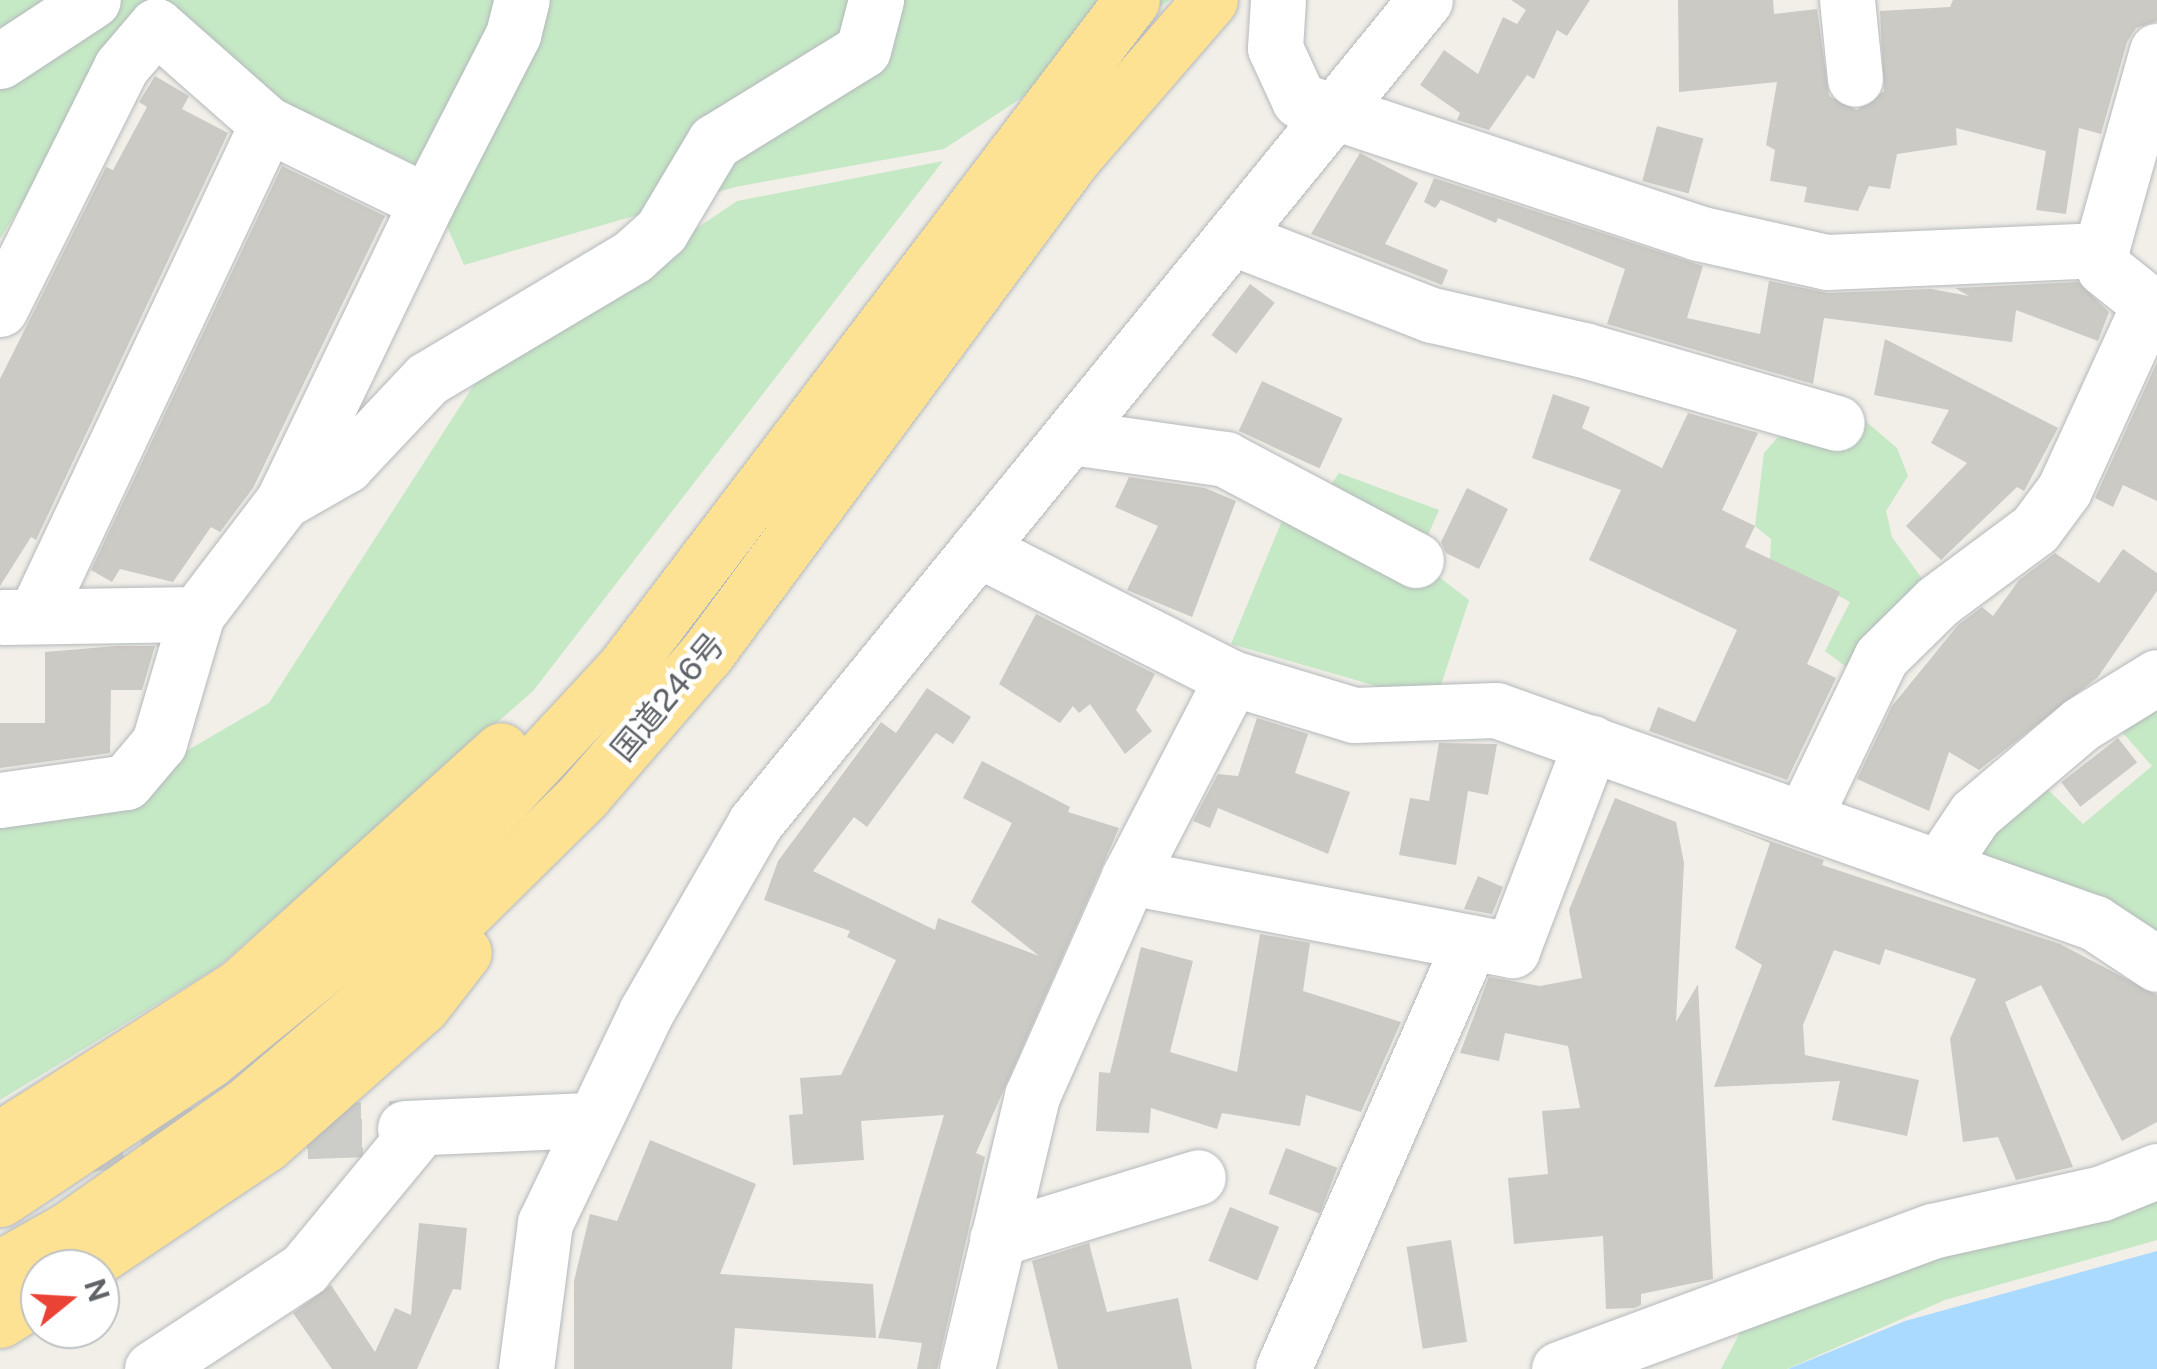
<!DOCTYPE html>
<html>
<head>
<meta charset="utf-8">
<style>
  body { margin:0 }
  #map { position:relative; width:2157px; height:1369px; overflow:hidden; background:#f1efe8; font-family:"Public Sans","Noto Sans JP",sans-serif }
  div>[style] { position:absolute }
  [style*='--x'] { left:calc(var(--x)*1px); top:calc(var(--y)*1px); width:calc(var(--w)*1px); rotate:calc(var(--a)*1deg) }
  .green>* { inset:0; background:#c5e8c5 }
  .water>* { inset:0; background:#aadaff }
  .building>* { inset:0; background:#cccac5; transform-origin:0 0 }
  .minor-tunnel>* { height:55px; margin-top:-27.5px; transform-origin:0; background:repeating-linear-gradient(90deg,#ccccc8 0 55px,transparent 0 83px) }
  .roads { filter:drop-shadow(0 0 2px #b5b8bc) drop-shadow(0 0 2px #b5b8bc) }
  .minor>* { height:55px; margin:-27.5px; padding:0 27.5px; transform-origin:27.5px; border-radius:27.5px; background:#fff }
  .highway>* { height:55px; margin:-27.5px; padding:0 27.5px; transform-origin:27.5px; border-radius:27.5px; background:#fde293 }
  span { translate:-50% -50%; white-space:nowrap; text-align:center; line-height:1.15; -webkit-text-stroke:9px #fff; paint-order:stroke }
  .street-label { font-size:32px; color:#5f6368 }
  .north { position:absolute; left:20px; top:1249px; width:100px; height:100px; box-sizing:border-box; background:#fff; border:2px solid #bfc1c3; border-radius:50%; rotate:72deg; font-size:28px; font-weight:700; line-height:40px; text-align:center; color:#5f6368 }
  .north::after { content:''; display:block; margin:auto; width:35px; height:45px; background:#ea4335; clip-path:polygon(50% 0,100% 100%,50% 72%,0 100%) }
</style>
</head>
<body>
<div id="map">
  <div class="green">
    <i style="clip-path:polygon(0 0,1170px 0,944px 149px,735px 187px,464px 265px,421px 167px,260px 92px,160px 5px,105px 71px,0 239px)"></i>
    <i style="clip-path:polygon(943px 161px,533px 691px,218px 967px,0 1100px,0 817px,109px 796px,269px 703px,481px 374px,737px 201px)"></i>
    <i style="clip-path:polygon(1863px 419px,1897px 448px,1908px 476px,1886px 511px,1892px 537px,1938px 601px,1857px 675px,1825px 651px,1850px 602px,1770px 559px,1771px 539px,1755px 526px,1764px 453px,1777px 438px)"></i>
    <i style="clip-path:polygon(1339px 473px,1439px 510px,1417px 560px,1469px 600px,1435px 703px,1231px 644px,1293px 494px,1321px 499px)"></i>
    <i style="clip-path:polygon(2157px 686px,2157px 939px,1952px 861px,2036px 778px,2083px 824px,2152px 766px,2109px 717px)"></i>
    <i style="clip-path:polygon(2157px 1178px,2157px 1240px,1945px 1300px,1787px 1369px,1721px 1369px,1745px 1323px)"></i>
  </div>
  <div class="water">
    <i style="clip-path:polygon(2157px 1251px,2157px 1369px,1788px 1369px,1905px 1321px)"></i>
  </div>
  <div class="building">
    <i style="clip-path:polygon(1511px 0,1590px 0,1567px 36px,1557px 30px,1534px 79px,1527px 75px,1489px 130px,1457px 120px,1460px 113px,1420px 85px,1444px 50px,1478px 74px,1503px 17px,1517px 24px,1526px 10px)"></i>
    <i style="clip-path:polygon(1678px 0,1773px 0,1774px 14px,1817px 9px,1829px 96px,1857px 110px,1884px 91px,1880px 11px,1950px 7px,1953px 0,2157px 0,2157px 21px,2136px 28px,2127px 42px,2101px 134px,2079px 128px,2066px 214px,2036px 210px,2046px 151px,1956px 128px,1957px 145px,1897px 154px,1890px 189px,1869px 186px,1858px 211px,1804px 202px,1807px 187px,1770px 181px,1775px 150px,1766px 145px,1777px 82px,1679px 92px)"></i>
    <i style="clip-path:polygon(155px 76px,189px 96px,182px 109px,228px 133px,36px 540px,31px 537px,0 586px,0 379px,106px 167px,113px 170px,147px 107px,139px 102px)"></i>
    <i style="left:1657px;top:126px;width:48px;height:57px;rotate:15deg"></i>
    <i style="clip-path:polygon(1360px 153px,1418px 183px,1385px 244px,1448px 270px,1442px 285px,1311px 234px)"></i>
    <i style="clip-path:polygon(282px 166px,385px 216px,253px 488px,220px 532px,211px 527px,173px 582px,120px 569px,112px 582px,91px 570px)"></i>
    <i style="clip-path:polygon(1434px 178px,1703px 266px,1687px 318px,1760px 334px,1769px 281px,1828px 293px,1931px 289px,1969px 296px,1955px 288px,2078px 282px,2109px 312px,2098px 341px,2016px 310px,2012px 342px,1824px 318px,1813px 384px,1607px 324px,1625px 269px,1498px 218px,1496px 223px,1441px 200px,1435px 208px,1424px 202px)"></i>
    <i style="left:1250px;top:284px;width:31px;height:64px;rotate:37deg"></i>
    <i style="clip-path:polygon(1885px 339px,2058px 428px,2024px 491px,2017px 487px,1941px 560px,1906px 526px,1967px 463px,1931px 443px,1949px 410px,1874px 395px)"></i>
    <i style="clip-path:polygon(2157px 362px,2157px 501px,2123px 485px,2113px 507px,2095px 498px)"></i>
    <i style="left:1262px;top:381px;width:89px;height:55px;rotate:25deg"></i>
    <i style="clip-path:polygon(1553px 394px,1590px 407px,1582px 428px,1662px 468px,1688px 413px,1758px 433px,1722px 510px,1755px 526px,1745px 547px,1840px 592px,1807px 664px,1836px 678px,1787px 780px,1649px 731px,1658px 707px,1695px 722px,1737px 630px,1589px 560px,1621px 490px,1532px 458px)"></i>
    <i style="clip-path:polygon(1129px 477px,1205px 488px,1236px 501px,1192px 617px,1127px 590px,1158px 526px,1115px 507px)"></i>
    <i style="clip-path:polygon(1467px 488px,1508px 509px,1479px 569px,1446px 553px,1441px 542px)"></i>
    <i style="clip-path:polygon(2123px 549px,2157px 573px,2157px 591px,2098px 677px,1979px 770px,1949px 752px,1929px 811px,1857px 779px,1892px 706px,1958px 625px,1982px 607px,1993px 616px,2019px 580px,2055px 553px,2099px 583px)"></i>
    <i style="clip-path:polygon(1036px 614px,1155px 674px,1136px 710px,1152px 731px,1125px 754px,1090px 704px,1079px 713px,1073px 706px,1060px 723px,999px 684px)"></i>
    <i style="clip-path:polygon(116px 646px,155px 646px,142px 690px,111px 690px,110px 753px,0 768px,0 723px,45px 723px,45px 652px)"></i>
    <i style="clip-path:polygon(927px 688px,971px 717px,953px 744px,936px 733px,867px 827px,854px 817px,813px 871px,935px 930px,938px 918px,1039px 956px,971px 902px,1012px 823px,963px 798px,982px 761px,1070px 807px,1068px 812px,1119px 828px,976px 1153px,985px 1157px,937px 1369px,917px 1369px,922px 1343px,878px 1338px,944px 1115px,861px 1121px,864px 1160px,793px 1165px,789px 1115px,803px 1114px,800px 1078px,841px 1075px,896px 960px,847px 937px,850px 931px,764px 900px,778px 861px,881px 722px,896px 733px)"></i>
    <i style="clip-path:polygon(1257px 718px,1308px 734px,1295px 773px,1350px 792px,1328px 854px,1218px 808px,1210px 828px,1193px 821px,1218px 774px,1238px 776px)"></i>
    <i style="left:2118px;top:738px;width:31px;height:72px;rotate:52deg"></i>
    <i style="clip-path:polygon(1439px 743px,1497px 744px,1488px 795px,1468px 791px,1456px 865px,1399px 855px,1410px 798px,1429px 801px)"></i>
    <i style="clip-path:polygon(1615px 798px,1676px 822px,1684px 863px,1676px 1022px,1698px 984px,1713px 1279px,1641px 1294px,1641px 1305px,1634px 1308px,1606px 1309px,1603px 1236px,1514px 1244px,1508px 1178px,1548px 1174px,1542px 1111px,1580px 1108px,1568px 1046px,1505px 1033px,1499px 1061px,1460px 1053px,1489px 977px,1540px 986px,1582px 978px,1569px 910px)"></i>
    <i style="clip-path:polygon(1722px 824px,1824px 860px,1822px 865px,2060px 944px,2157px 995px,2157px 1122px,2122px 1141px,2041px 985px,2005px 1002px,2073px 1167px,2016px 1180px,1998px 1137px,1963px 1142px,1950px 1039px,1976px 979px,1885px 949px,1880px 965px,1834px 950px,1803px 1025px,1805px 1055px,1919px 1080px,1907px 1136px,1832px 1120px,1840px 1081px,1714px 1087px,1762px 965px,1735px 948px,1770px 843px)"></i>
    <i style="clip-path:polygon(1478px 876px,1503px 887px,1492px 914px,1464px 909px)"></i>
    <i style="clip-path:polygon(1260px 934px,1310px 943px,1303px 991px,1401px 1022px,1361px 1112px,1306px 1095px,1300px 1126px,1222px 1113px,1217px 1129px,1151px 1108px,1149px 1133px,1096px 1131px,1099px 1072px,1110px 1073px,1141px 947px,1193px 961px,1170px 1052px,1237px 1072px)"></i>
    <i style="clip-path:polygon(650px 1140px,756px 1184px,720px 1274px,873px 1284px,876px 1338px,735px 1328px,732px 1369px,574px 1369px,574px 1281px,590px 1214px,617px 1221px)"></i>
    <i style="left:1286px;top:1148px;width:55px;height:49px;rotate:21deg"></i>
    <i style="left:1230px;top:1207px;width:53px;height:58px;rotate:22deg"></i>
    <i style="clip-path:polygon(419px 1223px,467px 1228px,461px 1290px,453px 1289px,417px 1369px,332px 1369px,293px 1313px,331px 1285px,375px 1352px,395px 1308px,411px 1315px)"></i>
    <i style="left:1451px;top:1240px;width:103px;height:45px;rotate:81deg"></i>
    <i style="clip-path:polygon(1089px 1243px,1107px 1312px,1178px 1298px,1192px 1369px,1058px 1369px,1032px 1261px)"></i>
  </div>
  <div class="minor-tunnel">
    <i style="--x:67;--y:1147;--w:75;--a:-7.7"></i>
    <i style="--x:141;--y:1137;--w:264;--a:-2"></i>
  </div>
  <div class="roads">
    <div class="minor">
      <i style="--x:1278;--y:0;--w:48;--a:93.6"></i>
      <i style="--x:1275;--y:48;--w:57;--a:65.2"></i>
      <i style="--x:1299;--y:100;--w:421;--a:18.4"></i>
      <i style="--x:1698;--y:233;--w:132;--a:12.7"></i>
      <i style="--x:1827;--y:262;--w:274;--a:-2.5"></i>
      <i style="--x:2101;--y:250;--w:207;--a:-74.3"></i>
      <i style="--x:1847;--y:0;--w:79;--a:84.2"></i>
      <i style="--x:0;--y:61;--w:111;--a:-33.3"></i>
      <i style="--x:427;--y:202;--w:188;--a:-62.8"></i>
      <i style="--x:513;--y:35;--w:36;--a:-76"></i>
      <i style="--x:1234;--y:238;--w:212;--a:21.3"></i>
      <i style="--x:1432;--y:315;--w:156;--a:13"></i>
      <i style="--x:1584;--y:350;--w:263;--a:16.1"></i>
      <i style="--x:0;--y:309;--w:271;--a:-63.4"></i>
      <i style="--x:121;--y:67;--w:54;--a:-49.5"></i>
      <i style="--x:156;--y:26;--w:148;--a:41.4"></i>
      <i style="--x:267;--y:124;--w:178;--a:26"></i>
      <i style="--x:427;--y:202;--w:332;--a:115.7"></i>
      <i style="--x:1071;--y:437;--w:156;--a:8.1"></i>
      <i style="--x:1225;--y:459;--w:216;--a:27.9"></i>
      <i style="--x:35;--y:616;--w:544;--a:-64.75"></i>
      <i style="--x:3;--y:617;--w:194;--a:-0.9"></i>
      <i style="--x:1232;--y:678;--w:127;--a:16.9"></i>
      <i style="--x:1354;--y:715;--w:142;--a:-2"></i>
      <i style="--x:1496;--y:710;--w:636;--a:19.58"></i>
      <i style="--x:2095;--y:923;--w:74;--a:33.5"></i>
      <i style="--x:0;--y:800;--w:127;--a:-8.1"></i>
      <i style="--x:126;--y:782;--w:51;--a:-49.8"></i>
      <i style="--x:159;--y:743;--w:134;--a:-73.6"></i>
      <i style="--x:197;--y:614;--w:142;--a:-52.7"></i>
      <i style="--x:283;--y:501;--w:73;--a:-29.7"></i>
      <i style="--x:346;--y:465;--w:118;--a:-46.7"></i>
      <i style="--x:427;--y:379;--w:240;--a:-30.8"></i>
      <i style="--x:633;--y:256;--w:38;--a:-42"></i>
      <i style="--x:661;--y:231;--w:104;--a:-59.2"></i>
      <i style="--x:714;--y:142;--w:175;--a:-31.7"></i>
      <i style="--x:863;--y:50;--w:52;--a:-75.4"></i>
      <i style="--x:1805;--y:815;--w:175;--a:-64.3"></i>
      <i style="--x:1881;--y:657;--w:80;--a:-44.5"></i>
      <i style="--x:1938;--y:601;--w:121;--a:-36.6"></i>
      <i style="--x:2035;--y:529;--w:49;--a:-53.4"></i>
      <i style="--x:2064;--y:490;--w:205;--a:-65.4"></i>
      <i style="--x:2149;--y:304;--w:58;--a:-141.3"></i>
      <i style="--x:2104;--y:268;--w:18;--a:-99"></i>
      <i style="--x:1940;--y:866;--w:63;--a:-56.1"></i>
      <i style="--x:1975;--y:814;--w:139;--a:-40.3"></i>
      <i style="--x:2081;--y:724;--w:89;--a:-31.7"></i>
      <i style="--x:1129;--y:877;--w:390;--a:10.8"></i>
      <i style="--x:1512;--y:950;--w:222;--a:-69.1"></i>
      <i style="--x:405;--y:1128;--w:184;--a:-2.5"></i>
      <i style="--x:997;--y:1239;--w:210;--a:-17.1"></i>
      <i style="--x:152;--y:1369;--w:182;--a:-33.3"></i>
      <i style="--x:304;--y:1269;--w:182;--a:-50.4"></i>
      <i style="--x:526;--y:1369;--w:147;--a:-82.6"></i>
      <i style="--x:545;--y:1223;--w:234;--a:-64.4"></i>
      <i style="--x:646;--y:1012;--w:218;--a:-60"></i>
      <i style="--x:755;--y:823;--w:1061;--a:-50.85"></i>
      <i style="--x:967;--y:1369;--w:281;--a:-76.6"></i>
      <i style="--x:1032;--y:1096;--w:240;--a:-66.1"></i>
      <i style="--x:1129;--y:877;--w:224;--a:-62.6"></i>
      <i style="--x:1232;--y:678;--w:285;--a:-153.1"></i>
      <i style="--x:1283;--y:1369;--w:466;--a:-66.3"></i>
      <i style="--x:1559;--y:1369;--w:398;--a:-20.3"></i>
      <i style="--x:1932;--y:1231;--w:174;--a:-12.6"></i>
      <i style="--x:2102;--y:1193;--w:59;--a:-21.8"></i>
    </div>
    <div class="highway">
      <i style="--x:0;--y:1139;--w:283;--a:-32.5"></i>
      <i style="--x:239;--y:987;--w:353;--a:-42.1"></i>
      <i style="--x:0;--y:1199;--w:251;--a:-33.6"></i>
      <i style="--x:209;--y:1060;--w:214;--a:-39.1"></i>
      <i style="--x:375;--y:925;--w:183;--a:-44.8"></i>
      <i style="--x:505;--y:796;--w:175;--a:-47.1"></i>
      <i style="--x:624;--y:668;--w:839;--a:-52.75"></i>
      <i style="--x:0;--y:1268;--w:79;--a:-29.5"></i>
      <i style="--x:69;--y:1229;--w:216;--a:-35"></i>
      <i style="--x:246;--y:1105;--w:230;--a:-40.4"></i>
      <i style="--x:421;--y:956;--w:229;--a:-44.6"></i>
      <i style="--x:584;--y:795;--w:188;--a:-49.1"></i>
      <i style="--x:707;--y:653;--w:616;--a:-53.52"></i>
      <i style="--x:1073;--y:158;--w:209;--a:-49.1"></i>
      <i style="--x:79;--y:1269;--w:225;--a:-33.8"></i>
      <i style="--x:266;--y:1144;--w:208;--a:-41.5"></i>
      <i style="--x:422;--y:1006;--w:68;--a:-52.1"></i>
      <i style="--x:0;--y:1320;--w:47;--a:-32"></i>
    </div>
  </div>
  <div class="street-label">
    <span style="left:668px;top:697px;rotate:-50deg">国道246号</span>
  </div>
  <div class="north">N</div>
</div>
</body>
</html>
